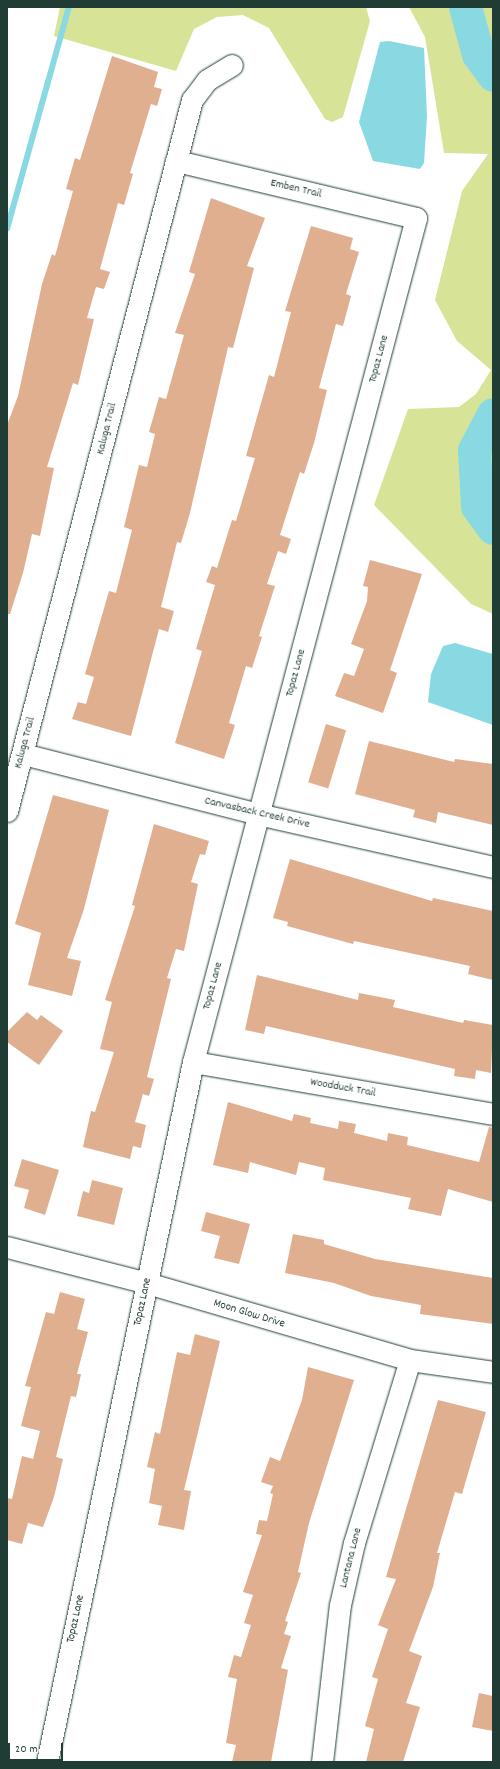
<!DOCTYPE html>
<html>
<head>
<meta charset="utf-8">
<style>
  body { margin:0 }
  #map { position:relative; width:500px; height:1769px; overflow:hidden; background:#fff; font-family:Dekko,sans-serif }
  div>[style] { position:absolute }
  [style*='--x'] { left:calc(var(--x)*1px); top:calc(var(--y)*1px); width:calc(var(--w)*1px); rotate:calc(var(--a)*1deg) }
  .green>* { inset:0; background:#d7e498 }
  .water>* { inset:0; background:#88d9e2 }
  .stream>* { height:5.5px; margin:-2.75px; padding:0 2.75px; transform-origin:2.75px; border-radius:2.75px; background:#88d9e2 }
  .river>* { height:33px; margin:-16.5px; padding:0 16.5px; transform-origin:16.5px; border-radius:16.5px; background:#88d9e2 }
  .building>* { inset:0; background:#dfaf90; transform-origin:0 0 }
  .roads { filter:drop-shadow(0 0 1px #1f3d34) drop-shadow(0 0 1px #1f3d34) }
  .minor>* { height:21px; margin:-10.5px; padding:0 10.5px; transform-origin:10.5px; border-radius:10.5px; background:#fff }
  span { translate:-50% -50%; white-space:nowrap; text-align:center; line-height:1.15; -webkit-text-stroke:3px #fff; paint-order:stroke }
  .street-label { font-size:12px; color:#1f3d34 }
  .frame { position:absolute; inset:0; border:8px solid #1f3d34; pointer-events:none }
  .scale { position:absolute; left:8px; top:1743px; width:55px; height:18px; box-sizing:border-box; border:2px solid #1f3d34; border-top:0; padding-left:5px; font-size:12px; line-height:14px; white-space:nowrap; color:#1f3d34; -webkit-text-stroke:3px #fff; paint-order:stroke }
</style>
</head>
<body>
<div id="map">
  <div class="green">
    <i style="clip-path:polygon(60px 7px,366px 7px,370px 21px,343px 117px,332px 122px,325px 119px,269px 28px,243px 15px,217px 17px,194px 29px,176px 71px,54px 36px)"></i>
    <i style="clip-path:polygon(409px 7px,493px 7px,493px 614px,471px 604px,374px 505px,408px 409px,459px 407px,476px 394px,491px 370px,457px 341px,435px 300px,462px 191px,488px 154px,444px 153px,425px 37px)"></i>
  </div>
  <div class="water">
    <i style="clip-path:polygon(389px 41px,424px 48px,427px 116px,424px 163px,420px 169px,373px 161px,359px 122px,380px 42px)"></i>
    <i style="clip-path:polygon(455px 643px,493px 654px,493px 725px,428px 702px,431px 674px,443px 646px)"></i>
  </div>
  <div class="stream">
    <i style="--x:7;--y:229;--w:230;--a:-74.4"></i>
  </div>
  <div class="river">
    <i style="--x:465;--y:7;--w:49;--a:74.5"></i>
    <i style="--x:478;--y:54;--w:26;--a:54"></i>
    <i style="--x:493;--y:414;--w:41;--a:117.8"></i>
    <i style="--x:474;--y:450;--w:56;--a:86.9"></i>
    <i style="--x:477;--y:506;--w:27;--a:54"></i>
  </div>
  <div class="building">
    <i style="clip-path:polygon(112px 56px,158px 72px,154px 87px,162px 89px,157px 106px,151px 104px,130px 173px,133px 174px,124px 205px,118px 203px,100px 269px,110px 272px,104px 289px,96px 287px,87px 318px,94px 319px,78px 385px,73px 383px,47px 467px,54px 468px,40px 536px,32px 534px,23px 573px,10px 614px,7px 614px,7px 425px,18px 396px,42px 284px,52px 254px,55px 256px,73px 191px,66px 189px,75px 158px,80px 160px)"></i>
    <i style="clip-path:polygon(211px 198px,265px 218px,247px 266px,254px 268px,233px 348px,228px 347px,190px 513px,181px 543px,177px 542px,161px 607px,174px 611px,168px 632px,159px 629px,131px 736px,72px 719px,78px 702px,86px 704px,94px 677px,85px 674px,109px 591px,116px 593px,132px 530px,124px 527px,139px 465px,147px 467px,155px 434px,149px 432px,159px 397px,166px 399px,184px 335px,175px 333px,195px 274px,189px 272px)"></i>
    <i style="clip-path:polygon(311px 226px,353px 238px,350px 249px,359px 252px,346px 294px,351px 296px,343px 326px,336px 324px,319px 388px,327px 390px,314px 443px,304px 474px,300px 472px,280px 535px,291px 539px,286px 554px,278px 551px,267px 584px,275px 586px,259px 636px,262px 637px,252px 668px,246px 666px,229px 723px,235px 725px,224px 759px,175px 743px,202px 651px,196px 649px,215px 585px,206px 582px,212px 566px,217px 568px,232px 520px,236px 521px,255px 458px,246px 456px,269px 375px,274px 377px,291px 312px,285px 311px)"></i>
    <i style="clip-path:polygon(370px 560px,422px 574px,390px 670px,397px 673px,383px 713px,335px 696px,344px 673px,354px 676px,364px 649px,351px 644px,367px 601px,368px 587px,363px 586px)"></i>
    <i style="left:326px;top:724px;width:21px;height:61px;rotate:17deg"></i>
    <i style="clip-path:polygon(369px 741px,454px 762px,455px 759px,493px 764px,493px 825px,438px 812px,436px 823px,413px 817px,415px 810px,355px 794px)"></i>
    <i style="clip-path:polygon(53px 795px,109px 810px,84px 909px,67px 958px,81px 961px,72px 996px,28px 985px,41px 933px,15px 924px)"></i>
    <i style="clip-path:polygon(154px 824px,209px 841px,205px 855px,200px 854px,191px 882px,198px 884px,184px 951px,176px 949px,167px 978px,171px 979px,147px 1077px,154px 1079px,149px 1096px,143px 1094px,135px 1122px,146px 1125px,141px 1148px,133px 1146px,130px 1159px,83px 1147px,91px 1111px,95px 1112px,114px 1052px,100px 1049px,112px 1002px,105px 1000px,135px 906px,132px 905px)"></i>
    <i style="clip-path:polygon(290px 859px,432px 901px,433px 898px,493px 911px,493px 980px,468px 974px,470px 966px,354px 941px,353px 944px,287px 926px,288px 922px,273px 918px)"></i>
    <i style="clip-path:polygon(257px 975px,358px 1000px,359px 993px,395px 1000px,393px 1007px,463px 1023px,464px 1020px,493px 1025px,491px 1073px,476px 1070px,475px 1079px,454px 1076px,455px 1069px,266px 1026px,264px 1034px,245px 1030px)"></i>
    <i style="clip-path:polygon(27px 1012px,37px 1020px,41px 1015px,63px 1031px,39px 1065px,7px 1042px,7px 1032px)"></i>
    <i style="clip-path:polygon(228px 1102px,292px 1121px,294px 1114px,311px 1118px,310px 1123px,338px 1129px,339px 1121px,356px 1124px,354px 1133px,387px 1141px,388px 1133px,408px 1137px,407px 1145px,479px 1162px,489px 1127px,493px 1128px,493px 1202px,448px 1189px,441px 1216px,408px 1209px,411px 1198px,323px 1180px,325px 1168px,299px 1162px,296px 1175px,250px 1162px,248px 1173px,213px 1165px)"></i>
    <i style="clip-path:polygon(22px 1159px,59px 1170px,45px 1215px,24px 1208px,29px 1190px,14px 1186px)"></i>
    <i style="clip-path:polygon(92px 1180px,123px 1188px,114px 1225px,77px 1216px,83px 1191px,89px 1193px)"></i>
    <i style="clip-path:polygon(206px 1212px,250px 1224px,239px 1264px,214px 1258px,220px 1236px,201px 1231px)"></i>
    <i style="clip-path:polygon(293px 1234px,324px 1240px,324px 1244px,375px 1259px,493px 1278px,493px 1324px,420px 1314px,421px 1305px,371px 1296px,334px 1283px,285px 1273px)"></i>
    <i style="clip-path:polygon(60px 1292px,85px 1299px,77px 1329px,88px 1332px,77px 1374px,81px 1374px,76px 1397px,71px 1396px,56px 1457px,63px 1459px,54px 1497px,43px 1527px,28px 1523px,22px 1544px,7px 1540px,7px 1498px,12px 1499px,22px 1456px,33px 1459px,40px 1431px,21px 1426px,31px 1387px,25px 1386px,46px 1312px,54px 1314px)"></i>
    <i style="clip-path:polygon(195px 1334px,220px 1341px,184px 1490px,191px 1491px,184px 1530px,158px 1525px,162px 1506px,149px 1503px,155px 1469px,147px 1467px,155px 1432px,160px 1434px,177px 1352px,190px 1355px)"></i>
    <i style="clip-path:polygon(308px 1367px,354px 1380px,309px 1523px,298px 1572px,301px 1573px,285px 1621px,288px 1622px,284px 1634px,291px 1636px,281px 1668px,288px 1670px,271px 1762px,232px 1762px,236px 1745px,226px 1743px,237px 1679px,228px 1677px,234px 1655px,241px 1657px,251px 1625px,244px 1623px,253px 1595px,243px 1592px,262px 1535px,256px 1534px,259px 1520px,267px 1521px,273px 1494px,270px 1493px,273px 1486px,261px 1482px,270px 1457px,280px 1461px,302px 1400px)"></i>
    <i style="clip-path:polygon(438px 1400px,486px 1412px,462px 1494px,455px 1492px,437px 1553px,440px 1553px,433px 1587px,409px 1651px,422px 1656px,406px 1703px,420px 1707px,403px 1762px,366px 1762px,374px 1729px,365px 1726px,378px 1679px,372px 1677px,388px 1629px,378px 1625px,396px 1579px,386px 1577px)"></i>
    <i style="clip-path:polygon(479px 1693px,493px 1696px,493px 1731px,472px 1727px)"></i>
  </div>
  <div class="roads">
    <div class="minor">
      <i style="--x:23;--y:754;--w:243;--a:14.3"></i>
      <i style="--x:258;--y:814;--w:241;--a:12.7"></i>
      <i style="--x:7;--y:811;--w:735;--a:-75.42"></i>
      <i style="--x:192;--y:100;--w:25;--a:-53"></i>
      <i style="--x:207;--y:80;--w:29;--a:-31"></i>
      <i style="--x:193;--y:1062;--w:304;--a:9.8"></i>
      <i style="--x:7;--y:1247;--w:145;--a:14.4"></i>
      <i style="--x:147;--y:1283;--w:274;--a:16.3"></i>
      <i style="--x:410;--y:1360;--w:84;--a:8.2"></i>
      <i style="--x:47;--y:1762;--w:715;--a:-78.22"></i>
      <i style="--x:193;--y:1062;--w:873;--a:-75.2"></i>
      <i style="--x:416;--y:218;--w:247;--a:-166.6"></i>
      <i style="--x:322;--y:1762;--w:158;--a:-83.5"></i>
      <i style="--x:340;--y:1605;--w:64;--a:-77.3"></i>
      <i style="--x:354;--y:1543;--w:191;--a:-73"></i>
    </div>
  </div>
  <div class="street-label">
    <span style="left:296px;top:189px;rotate:13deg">Emben Trail</span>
    <span style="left:379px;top:359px;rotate:-75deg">Topaz Lane</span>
    <span style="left:107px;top:429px;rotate:-76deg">Kaluga Trail</span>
    <span style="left:296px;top:673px;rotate:-75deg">Topaz Lane</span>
    <span style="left:25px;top:743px;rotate:-75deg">Kaluga Trail</span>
    <span style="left:257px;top:813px;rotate:13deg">Canvasback Creek Drive</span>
    <span style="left:213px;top:986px;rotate:-75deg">Topaz Lane</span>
    <span style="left:343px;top:1088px;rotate:10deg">Woodduck Trail</span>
    <span style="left:143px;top:1302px;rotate:-78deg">Topaz Lane</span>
    <span style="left:249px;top:1314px;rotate:17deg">Moon Glow Drive</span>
    <span style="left:351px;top:1558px;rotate:-76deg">Lantana Lane</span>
    <span style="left:76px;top:1619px;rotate:-78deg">Topaz Lane</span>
  </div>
  <div class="frame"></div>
  <div class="scale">20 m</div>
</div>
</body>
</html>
